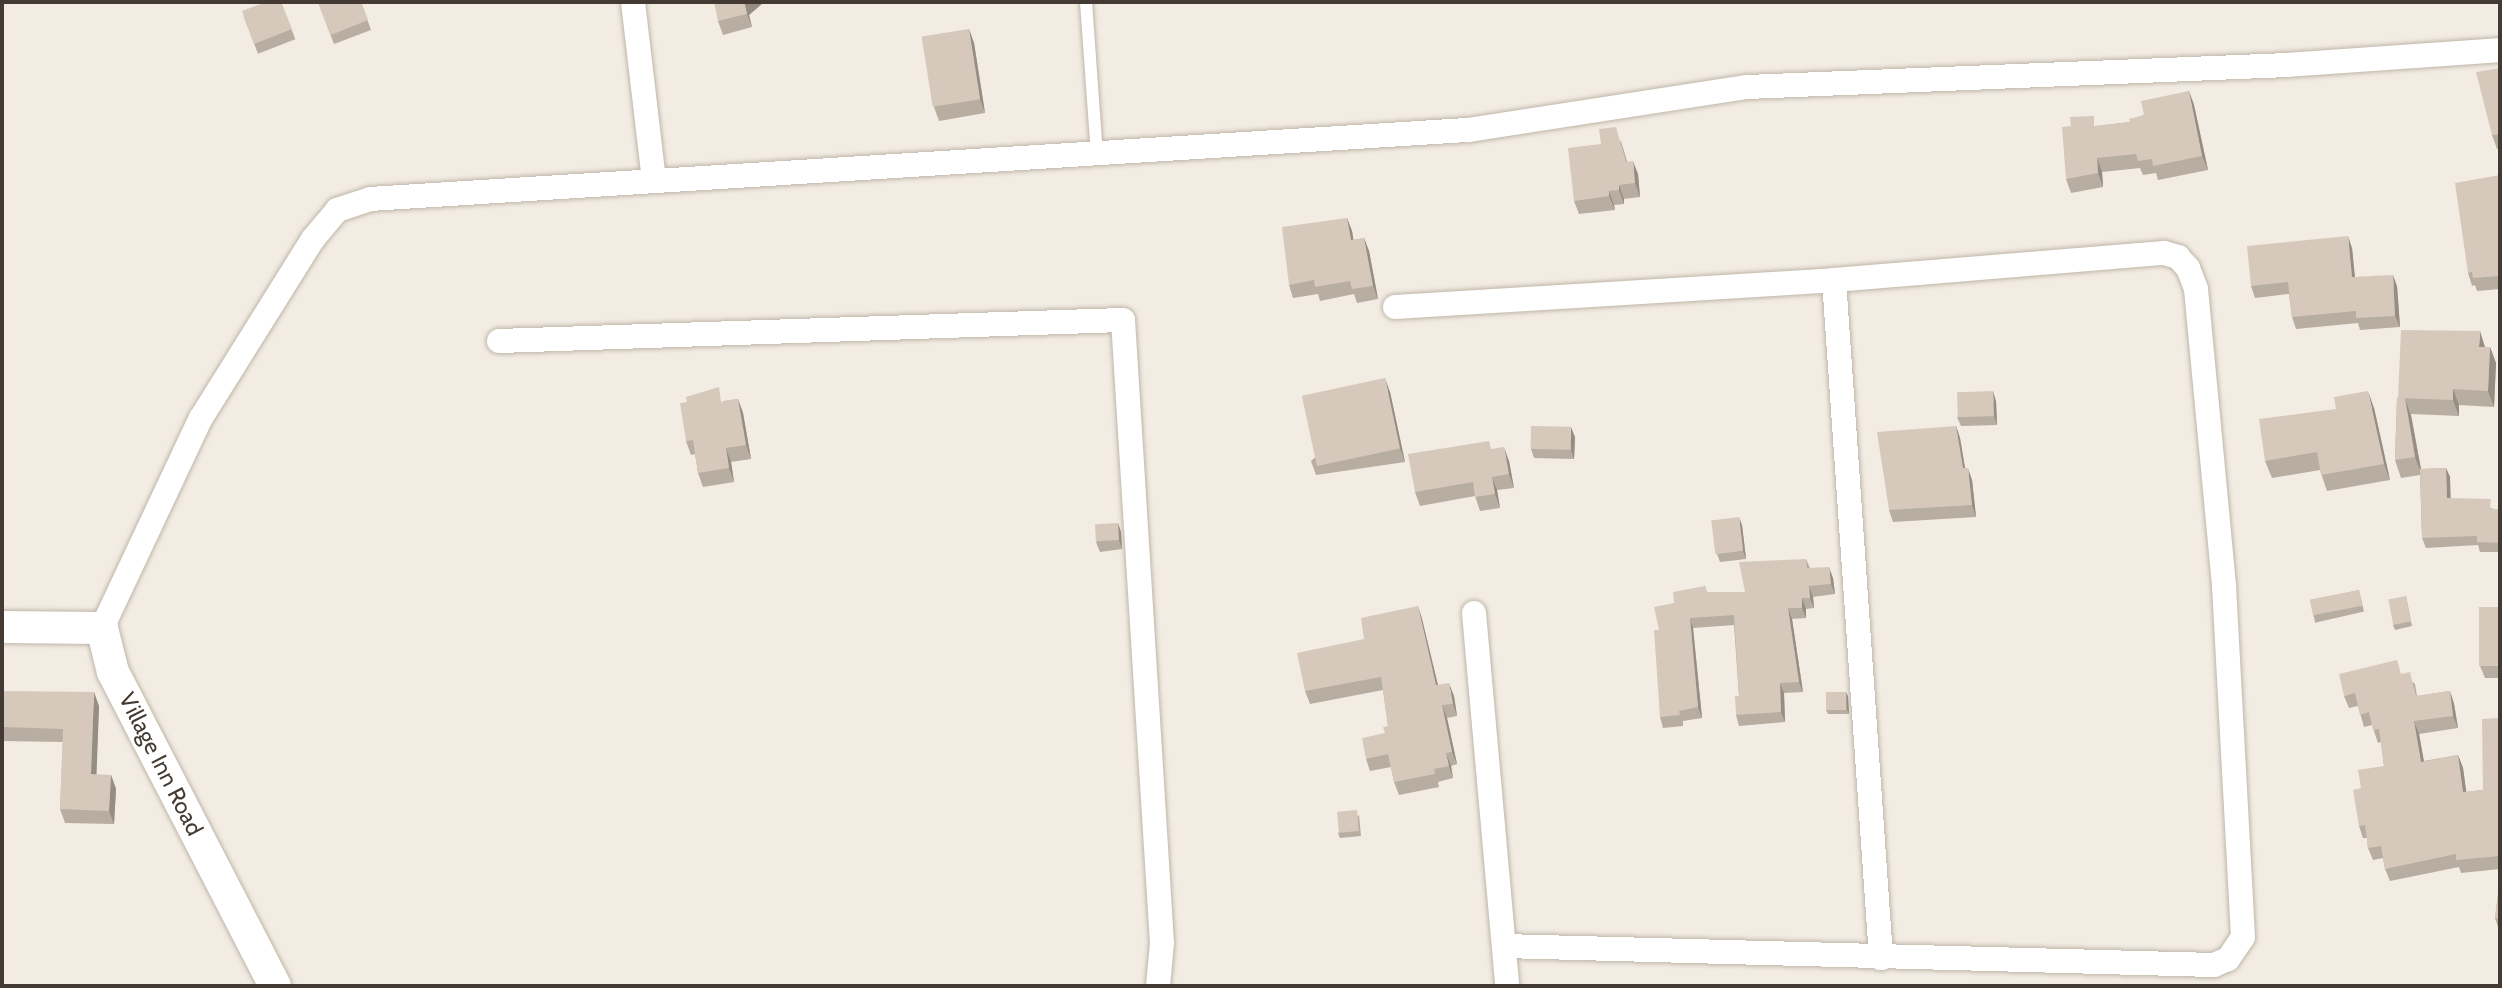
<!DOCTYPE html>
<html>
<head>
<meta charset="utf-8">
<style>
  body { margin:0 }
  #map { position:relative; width:2502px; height:988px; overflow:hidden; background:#f2ece3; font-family:Cabin,sans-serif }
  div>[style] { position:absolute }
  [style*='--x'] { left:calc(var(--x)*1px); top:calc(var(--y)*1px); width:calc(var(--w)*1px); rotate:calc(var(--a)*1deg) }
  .roads { filter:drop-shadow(0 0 2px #c0b5a8) drop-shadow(0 0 2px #c0b5a8) }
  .service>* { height:12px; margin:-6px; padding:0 6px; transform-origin:6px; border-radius:6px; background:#fff }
  .minor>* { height:24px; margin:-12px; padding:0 12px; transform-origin:12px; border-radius:12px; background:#fff }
  .tertiary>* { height:32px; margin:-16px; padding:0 16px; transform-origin:16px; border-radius:16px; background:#fff }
  .wall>* { inset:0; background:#b8ada1; transform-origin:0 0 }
  .shaded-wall>* { inset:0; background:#968d83 }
  .building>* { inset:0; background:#d6c9bb; transform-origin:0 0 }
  span { translate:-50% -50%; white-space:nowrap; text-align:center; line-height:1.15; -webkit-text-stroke:6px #fff; paint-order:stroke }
  .street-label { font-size:23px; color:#433b33 }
  .frame { position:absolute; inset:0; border:4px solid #433b33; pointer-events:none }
</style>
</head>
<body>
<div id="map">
  <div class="roads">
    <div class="service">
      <i style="--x:1086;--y:2;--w:153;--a:85.9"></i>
    </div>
    <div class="minor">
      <i style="--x:633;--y:2;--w:180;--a:83.3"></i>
      <i style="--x:1834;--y:280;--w:680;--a:86.03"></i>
      <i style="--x:1395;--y:307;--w:440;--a:-3.5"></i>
      <i style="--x:1834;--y:280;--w:331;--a:-4.7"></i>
      <i style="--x:2164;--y:253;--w:15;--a:16"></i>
      <i style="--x:2178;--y:257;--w:15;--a:48"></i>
      <i style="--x:2188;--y:268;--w:22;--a:69"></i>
      <i style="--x:2196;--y:289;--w:298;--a:84.6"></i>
      <i style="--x:2224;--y:586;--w:352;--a:86.9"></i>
      <i style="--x:2243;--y:937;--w:27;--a:124"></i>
      <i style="--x:2228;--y:959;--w:15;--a:157"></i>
      <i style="--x:2214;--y:965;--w:710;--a:-178.47"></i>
      <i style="--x:499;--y:341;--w:624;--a:-1.93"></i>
      <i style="--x:1123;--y:320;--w:624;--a:86.42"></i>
      <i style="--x:1162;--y:943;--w:43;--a:95.3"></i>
      <i style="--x:1474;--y:613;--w:374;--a:84.9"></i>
      <i style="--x:102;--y:628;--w:232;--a:-64.8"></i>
      <i style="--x:201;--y:418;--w:211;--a:-58"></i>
      <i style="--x:313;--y:239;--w:38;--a:-50"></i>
      <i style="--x:337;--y:210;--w:35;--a:-18"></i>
      <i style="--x:370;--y:199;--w:1100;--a:-3.6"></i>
      <i style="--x:1468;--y:130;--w:282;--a:-8.8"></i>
      <i style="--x:1747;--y:87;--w:540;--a:-2.33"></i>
      <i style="--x:2287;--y:65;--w:214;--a:-4"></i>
    </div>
    <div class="tertiary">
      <i style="--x:2;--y:627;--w:100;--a:0.6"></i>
      <i style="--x:102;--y:628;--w:45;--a:76"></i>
      <i style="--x:113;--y:672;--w:353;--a:62.7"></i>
    </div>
  </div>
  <div class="wall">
    <i style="left:281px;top:2px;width:40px;height:40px;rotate:69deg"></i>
    <i style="clip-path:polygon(318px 2px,361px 2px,371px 30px,334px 44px)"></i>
    <i style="clip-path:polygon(763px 3px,749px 15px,752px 27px,723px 35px,718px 21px)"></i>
    <i style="clip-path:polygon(969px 29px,974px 43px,985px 113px,939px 121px,934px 107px)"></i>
    <i style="clip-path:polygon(2500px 68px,2500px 149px,2497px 149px,2492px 135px)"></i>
    <i style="clip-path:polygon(2189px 91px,2194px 105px,2208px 170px,2158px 180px,2156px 173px,2143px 175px,2140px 168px,2102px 172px,2103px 187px,2071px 193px,2066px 179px,2097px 126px,2130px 122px)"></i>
    <i style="clip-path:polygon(1621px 141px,1627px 161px,1638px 174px,1640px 197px,1624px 199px,1624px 204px,1614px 205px,1615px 210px,1579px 214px,1574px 201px)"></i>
    <i style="clip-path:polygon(2500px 175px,2500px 289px,2477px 291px,2475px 285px,2472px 286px,2468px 273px)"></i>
    <i style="clip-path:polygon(1347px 218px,1352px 231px,1353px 240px,1364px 238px,1369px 251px,1378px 299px,1357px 303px,1354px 294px,1320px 301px,1318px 294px,1293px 298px,1289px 285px)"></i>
    <i style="clip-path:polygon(2352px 248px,2355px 277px,2397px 286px,2400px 327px,2360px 330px,2358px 323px,2296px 329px,2292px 317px,2289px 294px,2255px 298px,2251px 286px)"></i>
    <i style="clip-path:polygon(2485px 347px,2490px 347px,2496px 363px,2494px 407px,2459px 405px,2459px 416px,2411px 414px,2421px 469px,2446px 468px,2450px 477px,2450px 498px,2494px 509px,2500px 509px,2500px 552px,2480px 552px,2478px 545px,2426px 548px,2422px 538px,2420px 475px,2401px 478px,2395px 460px,2397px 398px)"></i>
    <i style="clip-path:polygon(1390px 392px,1405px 462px,1316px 475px,1311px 461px)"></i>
    <i style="clip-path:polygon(738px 399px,743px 413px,751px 459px,731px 462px,734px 482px,703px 487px,698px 473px,695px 454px,691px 455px,686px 441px,724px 401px)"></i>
    <i style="clip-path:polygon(1996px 401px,1997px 425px,1961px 426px,1957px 417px)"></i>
    <i style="clip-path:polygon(2374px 408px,2390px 480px,2327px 491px,2320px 470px,2272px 478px,2265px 461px)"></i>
    <i style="clip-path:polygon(1956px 426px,1960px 438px,1965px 468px,1972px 480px,1976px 517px,1893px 522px,1889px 510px)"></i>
    <i style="clip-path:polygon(1575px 437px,1574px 459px,1534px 458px,1531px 449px)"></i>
    <i style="clip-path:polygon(1492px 449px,1509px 461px,1514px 488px,1497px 490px,1500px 508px,1480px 511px,1475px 496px,1420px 506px,1415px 492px)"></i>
    <i style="clip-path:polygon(1118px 523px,1121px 532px,1122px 549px,1100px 552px,1096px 542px)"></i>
    <i style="clip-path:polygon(1742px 525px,1746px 559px,1720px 562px,1717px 554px)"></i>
    <i style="clip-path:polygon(1806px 559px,1810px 568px,1833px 578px,1835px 594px,1813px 597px,1814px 608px,1806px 609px,1806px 618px,1792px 619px,1803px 692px,1784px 693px,1785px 722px,1739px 726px,1736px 715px,1739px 696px,1734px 625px,1693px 628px,1702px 718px,1683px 721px,1683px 726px,1663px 728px,1660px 717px,1659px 630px,1674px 603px,1705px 586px,1707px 592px,1745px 592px)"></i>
    <i style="left:2359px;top:590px;width:22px;height:50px;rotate:77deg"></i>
    <i style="clip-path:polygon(2406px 596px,2412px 626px,2395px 630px,2393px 625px)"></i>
    <i style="clip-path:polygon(1418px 606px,1422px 619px,1438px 685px,1454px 696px,1457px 716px,1447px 718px,1457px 764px,1451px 766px,1453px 778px,1438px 782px,1439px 787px,1399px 795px,1394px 782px,1391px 767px,1370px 771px,1366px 759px,1385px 733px,1388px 726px,1383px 690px,1310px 704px,1305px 691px,1364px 639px)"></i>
    <i style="clip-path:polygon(2500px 607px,2500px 678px,2485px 678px,2480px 666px)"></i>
    <i style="clip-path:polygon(2402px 674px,2415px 684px,2417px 696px,2450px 691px,2454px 704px,2458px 728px,2419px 734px,2424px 761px,2458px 755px,2463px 768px,2466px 792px,2483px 790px,2500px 718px,2500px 869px,2461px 873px,2459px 867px,2390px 881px,2385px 869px,2383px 858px,2373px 860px,2368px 848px,2367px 838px,2363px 838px,2359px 826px,2361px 788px,2384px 766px,2381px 742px,2378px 743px,2372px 725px,2364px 727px,2358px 706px,2349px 708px,2344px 696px)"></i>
    <i style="clip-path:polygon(2px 691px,99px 706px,96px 775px,111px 775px,116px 789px,114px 824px,65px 823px,60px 809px,63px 742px,2px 741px)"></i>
    <i style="clip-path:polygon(1848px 696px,1849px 714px,1828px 714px,1826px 710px)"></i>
    <i style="clip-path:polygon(1359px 815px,1361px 836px,1340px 838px,1338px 833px)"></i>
    <i style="clip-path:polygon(2500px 879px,2500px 931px,2499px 930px,2495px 918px)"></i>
  </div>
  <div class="shaded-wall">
    <i style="clip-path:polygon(744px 2px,763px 2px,763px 3px,749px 15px,752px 27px,747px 14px)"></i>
    <i style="clip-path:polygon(969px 29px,974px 43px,985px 113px,980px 99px)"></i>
    <i style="clip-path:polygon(2189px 91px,2194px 105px,2208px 170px,2202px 156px)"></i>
    <i style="clip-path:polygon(2097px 158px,2102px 172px,2103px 187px,2098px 173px)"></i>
    <i style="clip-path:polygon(1633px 161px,1638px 174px,1640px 197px,1635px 183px)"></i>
    <i style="clip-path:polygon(1619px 185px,1624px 199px,1624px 204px,1619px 190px)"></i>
    <i style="clip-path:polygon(1609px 191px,1614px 205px,1615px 210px,1609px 196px)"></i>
    <i style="clip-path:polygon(1347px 218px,1352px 231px,1356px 254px,1351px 240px)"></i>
    <i style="clip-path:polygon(2348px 236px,2352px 248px,2356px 289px,2352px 277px)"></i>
    <i style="clip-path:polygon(1364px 238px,1369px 251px,1378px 299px,1373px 286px)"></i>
    <i style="clip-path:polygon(2393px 275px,2397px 286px,2400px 327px,2395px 316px)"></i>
    <i style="clip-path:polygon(2480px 331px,2485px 347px,2479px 347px)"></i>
    <i style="clip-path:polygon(2490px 347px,2496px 363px,2494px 407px,2488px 391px)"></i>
    <i style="clip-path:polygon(1385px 378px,1390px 392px,1405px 462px,1400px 448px)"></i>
    <i style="clip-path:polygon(2453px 389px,2459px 405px,2459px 416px,2453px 400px)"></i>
    <i style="clip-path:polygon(1993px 391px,1996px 401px,1997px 425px,1994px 416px)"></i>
    <i style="clip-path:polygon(2368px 391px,2374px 408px,2390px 480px,2384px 464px)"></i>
    <i style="clip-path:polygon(2405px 398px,2411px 416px,2422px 475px,2415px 457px)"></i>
    <i style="clip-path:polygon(738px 399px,743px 413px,751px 459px,746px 445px)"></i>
    <i style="clip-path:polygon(1956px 426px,1960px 438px,1967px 480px,1963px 468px)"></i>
    <i style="clip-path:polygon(1571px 427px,1575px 437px,1574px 459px,1571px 450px)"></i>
    <i style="clip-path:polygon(1504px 447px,1509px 461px,1514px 488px,1509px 474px)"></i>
    <i style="clip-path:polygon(726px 448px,731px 462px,734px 482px,729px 468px)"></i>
    <i style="clip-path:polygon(1968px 468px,1972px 480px,1976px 517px,1972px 505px)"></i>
    <i style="clip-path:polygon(2446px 468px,2450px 477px,2451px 508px,2447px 498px)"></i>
    <i style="clip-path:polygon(1492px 477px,1497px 490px,1500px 508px,1495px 494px)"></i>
    <i style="clip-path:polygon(1739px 517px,1742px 525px,1746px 559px,1743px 551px)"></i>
    <i style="clip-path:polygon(1118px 523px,1121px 532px,1122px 549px,1119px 540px)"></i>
    <i style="clip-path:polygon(1829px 567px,1833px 578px,1835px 594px,1831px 584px)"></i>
    <i style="clip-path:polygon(1809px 586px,1813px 597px,1814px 608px,1810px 598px)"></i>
    <i style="clip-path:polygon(1802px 598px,1806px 609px,1806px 618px,1802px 608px)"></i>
    <i style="clip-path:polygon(1418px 606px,1422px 619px,1441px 698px,1436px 685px)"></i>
    <i style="clip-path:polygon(1788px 608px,1792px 619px,1803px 692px,1799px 682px)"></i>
    <i style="clip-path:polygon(1690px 618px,1693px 628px,1702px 718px,1698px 707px)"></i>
    <i style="clip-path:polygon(1449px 683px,1454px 696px,1457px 716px,1453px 704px)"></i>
    <i style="clip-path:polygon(1780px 683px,1784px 693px,1785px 722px,1781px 712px)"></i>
    <i style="clip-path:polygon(2450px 691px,2454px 704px,2458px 728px,2453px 716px)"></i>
    <i style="clip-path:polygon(94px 692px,99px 706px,96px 788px,91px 774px)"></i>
    <i style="clip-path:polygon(1846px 692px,1848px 696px,1849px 714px,1847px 709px)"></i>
    <i style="clip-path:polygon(1442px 705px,1447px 718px,1457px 764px,1452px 752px)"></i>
    <i style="clip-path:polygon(2414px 721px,2419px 734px,2426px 774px,2421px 762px)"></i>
    <i style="clip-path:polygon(1446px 753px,1451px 766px,1453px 778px,1449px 766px)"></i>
    <i style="clip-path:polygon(2458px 755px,2463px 768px,2468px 804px,2463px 792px)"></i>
    <i style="clip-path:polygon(111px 775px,116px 789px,114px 824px,109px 811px)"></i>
  </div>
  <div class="building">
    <i style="clip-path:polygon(266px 2px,281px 2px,292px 29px,254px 44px,242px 11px)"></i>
    <i style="clip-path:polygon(318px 2px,361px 2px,368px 20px,331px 35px)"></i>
    <i style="clip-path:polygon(714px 2px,744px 2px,747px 14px,718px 21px)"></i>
    <i style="left:969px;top:29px;width:71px;height:48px;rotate:81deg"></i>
    <i style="clip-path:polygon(2500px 68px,2500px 134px,2492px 135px,2476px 72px)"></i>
    <i style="clip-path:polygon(2189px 91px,2202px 156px,2153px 166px,2152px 159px,2138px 161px,2136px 154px,2097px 158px,2098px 173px,2066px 179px,2062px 127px,2071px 126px,2070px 117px,2094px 116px,2094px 126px,2130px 122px,2129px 119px,2144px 115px,2141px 101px)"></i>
    <i style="clip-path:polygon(1616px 127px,1626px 162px,1633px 161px,1635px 183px,1619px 185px,1619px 190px,1609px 191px,1609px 196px,1574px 201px,1568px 148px,1601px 144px,1599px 129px)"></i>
    <i style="clip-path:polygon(2500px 175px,2500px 276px,2473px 278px,2472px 272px,2468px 273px,2455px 183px)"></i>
    <i style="clip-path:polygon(1347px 218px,1351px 240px,1364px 238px,1373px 286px,1352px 289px,1350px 281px,1315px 287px,1314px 280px,1289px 285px,1282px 227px)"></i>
    <i style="clip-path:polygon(2348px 236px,2352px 277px,2393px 275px,2395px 316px,2356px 318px,2356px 311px,2292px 317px,2288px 282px,2251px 286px,2247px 246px)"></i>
    <i style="clip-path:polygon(2401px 330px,2480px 331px,2479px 347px,2490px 347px,2488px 391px,2453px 389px,2453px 400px,2398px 398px)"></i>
    <i style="left:1385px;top:378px;width:72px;height:85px;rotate:78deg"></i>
    <i style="clip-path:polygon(719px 387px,721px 402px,738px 399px,746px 445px,726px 448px,729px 468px,698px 473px,693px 440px,686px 441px,680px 403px,687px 402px,686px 397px)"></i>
    <i style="left:1993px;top:391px;width:25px;height:36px;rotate:88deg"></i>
    <i style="clip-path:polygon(2368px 391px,2384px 464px,2321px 475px,2317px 452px,2265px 461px,2259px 419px,2336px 409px,2334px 397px)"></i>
    <i style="clip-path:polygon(2397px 398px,2405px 398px,2415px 457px,2395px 460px)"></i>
    <i style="left:1531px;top:426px;width:40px;height:23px;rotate:1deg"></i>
    <i style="clip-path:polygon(1956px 426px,1963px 468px,1968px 468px,1972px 505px,1889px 510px,1877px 432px)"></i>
    <i style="clip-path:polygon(1489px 441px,1491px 449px,1504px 447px,1509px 474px,1492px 477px,1495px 494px,1475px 497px,1473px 482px,1415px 492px,1408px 454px)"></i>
    <i style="clip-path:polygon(2446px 468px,2447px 498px,2491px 499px,2490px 509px,2500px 509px,2500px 543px,2477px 542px,2477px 536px,2422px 538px,2420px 469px)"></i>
    <i style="left:1739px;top:517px;width:34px;height:28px;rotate:83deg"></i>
    <i style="left:1118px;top:523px;width:17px;height:23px;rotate:87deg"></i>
    <i style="clip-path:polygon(1806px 559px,1807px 568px,1829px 567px,1831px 584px,1809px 586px,1810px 598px,1802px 598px,1802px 608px,1788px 608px,1799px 682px,1780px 683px,1781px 712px,1736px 715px,1735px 696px,1739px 696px,1734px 615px,1690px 618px,1698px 707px,1679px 711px,1680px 715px,1660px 717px,1654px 630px,1659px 630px,1654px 607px,1674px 603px,1673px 592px,1705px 586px,1707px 592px,1745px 592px,1739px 562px)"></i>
    <i style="left:2359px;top:590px;width:16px;height:50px;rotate:79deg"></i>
    <i style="left:2406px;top:596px;width:26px;height:18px;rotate:79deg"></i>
    <i style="clip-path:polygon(1418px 606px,1436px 685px,1449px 683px,1453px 704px,1442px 705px,1452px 752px,1446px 753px,1449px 766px,1434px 769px,1435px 774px,1394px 782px,1388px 754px,1366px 759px,1362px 738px,1385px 733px,1383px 727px,1388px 726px,1381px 677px,1305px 691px,1297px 653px,1364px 639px,1361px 618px)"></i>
    <i style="left:2479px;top:607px;width:21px;height:59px"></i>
    <i style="clip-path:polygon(2397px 660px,2401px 674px,2410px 672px,2416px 696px,2450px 691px,2453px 716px,2414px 721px,2421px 762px,2458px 755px,2463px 792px,2483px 790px,2482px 719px,2500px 718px,2500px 856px,2456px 860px,2456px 854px,2385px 869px,2381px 846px,2368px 848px,2365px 825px,2359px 826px,2353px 790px,2361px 788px,2358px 770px,2384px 766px,2379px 729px,2373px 730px,2369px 712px,2360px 715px,2355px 693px,2344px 696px,2339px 674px)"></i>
    <i style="clip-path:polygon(2px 691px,94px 692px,91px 774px,111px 775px,109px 811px,60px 809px,63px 729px,2px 727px)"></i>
    <i style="left:1826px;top:692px;width:20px;height:18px"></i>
    <i style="left:1357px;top:810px;width:21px;height:20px;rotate:85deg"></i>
    <i style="clip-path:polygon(2500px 878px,2500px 919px,2495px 918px)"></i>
  </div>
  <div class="street-label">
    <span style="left:161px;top:764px;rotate:63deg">Village Inn Road</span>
  </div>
  <div class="frame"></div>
</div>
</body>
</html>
